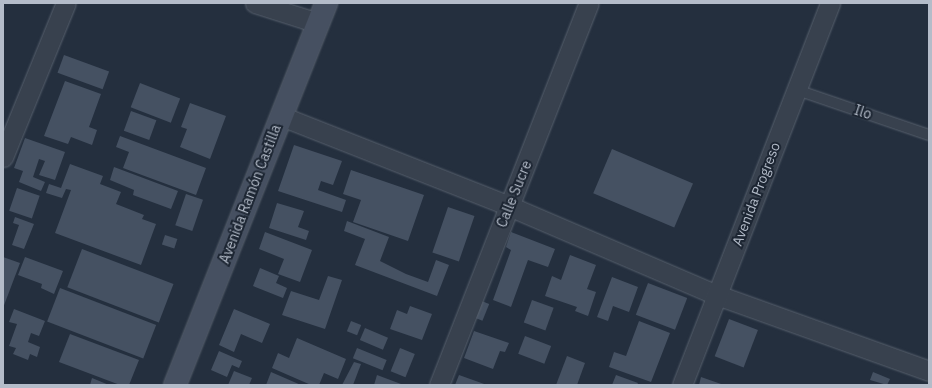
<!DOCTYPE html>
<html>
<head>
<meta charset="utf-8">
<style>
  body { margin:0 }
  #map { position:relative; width:932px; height:388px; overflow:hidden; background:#242f3e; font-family:"IBM Plex Sans",sans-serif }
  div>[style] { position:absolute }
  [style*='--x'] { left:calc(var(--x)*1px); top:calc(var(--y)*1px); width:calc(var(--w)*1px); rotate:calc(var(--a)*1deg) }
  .building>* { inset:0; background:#455162; transform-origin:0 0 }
  .roads { filter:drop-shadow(0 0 1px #565f6c) drop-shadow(0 0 1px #565f6c) }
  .lane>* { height:10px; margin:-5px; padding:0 5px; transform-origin:5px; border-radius:5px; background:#38414e }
  .street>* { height:19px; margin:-9.5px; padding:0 9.5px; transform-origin:9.5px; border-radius:9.5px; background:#38414e }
  .secondary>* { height:22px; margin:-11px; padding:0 11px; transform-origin:11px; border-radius:11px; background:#465061 }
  span { translate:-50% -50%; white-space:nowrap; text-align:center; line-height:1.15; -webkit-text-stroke:4px #1d2633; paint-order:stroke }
  .street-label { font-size:14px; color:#b4bcc9 }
  .frame { position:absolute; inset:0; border:4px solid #b4bcc9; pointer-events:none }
</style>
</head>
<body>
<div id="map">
  <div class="building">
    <i style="left:64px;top:55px;width:48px;height:19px;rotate:20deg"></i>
    <i style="clip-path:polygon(65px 81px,101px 94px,89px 127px,97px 130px,92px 145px,71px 137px,68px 144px,44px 136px)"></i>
    <i style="left:140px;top:83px;width:43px;height:26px;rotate:21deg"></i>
    <i style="clip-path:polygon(190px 103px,226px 116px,210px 159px,180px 147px,187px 129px,181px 127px)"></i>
    <i style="left:131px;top:111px;width:27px;height:21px;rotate:20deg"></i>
    <i style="clip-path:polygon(120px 136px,206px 168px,196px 195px,123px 168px,129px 152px,116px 147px)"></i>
    <i style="clip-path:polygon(25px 138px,65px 152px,55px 180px,39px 175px,45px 161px,39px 159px,33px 177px,45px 182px,41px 191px,19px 182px,23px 171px,14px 168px)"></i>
    <i style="clip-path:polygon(294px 145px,342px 161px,333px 185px,321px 181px,318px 190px,346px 200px,342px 212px,278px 191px)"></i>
    <i style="left:612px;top:149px;width:88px;height:48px;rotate:23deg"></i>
    <i style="clip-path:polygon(70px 164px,103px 176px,100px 184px,121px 192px,116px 204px,144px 215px,142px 219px,156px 224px,141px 265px,55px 233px,71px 190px,66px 189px,62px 198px,46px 193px,49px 184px,61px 188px)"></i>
    <i style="clip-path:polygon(114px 167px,178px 191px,171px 209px,133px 195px,134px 190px,110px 180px)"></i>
    <i style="clip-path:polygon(351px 170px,424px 195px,408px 241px,353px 222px,361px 200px,343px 194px)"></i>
    <i style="left:17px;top:188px;width:24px;height:24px;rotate:19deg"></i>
    <i style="left:186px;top:194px;width:18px;height:33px;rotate:19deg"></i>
    <i style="clip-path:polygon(277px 203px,304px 211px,298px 227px,309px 231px,306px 240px,269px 228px)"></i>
    <i style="left:448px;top:207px;width:28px;height:48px;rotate:19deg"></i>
    <i style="clip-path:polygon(15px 217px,34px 224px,24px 249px,12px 245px,19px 225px,13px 223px)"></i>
    <i style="clip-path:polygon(347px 221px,389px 237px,380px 261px,406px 274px,428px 282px,436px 260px,449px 265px,437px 296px,355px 265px,365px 239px,344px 231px)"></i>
    <i style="clip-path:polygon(265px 232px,312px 250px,300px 282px,278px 274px,284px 259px,259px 249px)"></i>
    <i style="clip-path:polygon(511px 232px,555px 249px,548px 267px,528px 260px,511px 307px,493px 300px,511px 250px,506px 247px)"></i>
    <i style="left:165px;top:235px;width:13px;height:10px;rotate:18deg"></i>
    <i style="left:82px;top:249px;width:98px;height:41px;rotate:21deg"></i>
    <i style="clip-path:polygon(570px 255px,596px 265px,587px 289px,596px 292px,588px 316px,575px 311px,577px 307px,545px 296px,552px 276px,561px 280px)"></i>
    <i style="clip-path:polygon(3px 257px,20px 263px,3px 308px)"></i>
    <i style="clip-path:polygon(25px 257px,63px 271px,54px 294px,41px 288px,42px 284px,18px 275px)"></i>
    <i style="clip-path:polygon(260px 268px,279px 276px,276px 283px,287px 288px,283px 298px,253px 286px)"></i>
    <i style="clip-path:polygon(328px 276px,342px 280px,325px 329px,282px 315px,291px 291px,319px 300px)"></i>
    <i style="clip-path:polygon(612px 277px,638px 287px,629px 312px,613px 306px,608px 321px,597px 317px)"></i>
    <i style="left:648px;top:283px;width:42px;height:34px;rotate:21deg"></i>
    <i style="left:60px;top:288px;width:103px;height:36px;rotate:21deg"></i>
    <i style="left:479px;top:300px;width:11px;height:18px;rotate:22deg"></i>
    <i style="left:532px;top:300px;width:23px;height:24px;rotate:20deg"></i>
    <i style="clip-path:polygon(410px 306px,432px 314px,422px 340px,390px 329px,397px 310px,407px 314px)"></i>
    <i style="clip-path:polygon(14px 309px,45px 321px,39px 336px,31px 333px,28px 342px,40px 347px,37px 357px,30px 354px,28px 360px,13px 354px,16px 348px,9px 346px,17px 324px,9px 322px)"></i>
    <i style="clip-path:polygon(234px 309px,270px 324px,262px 343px,241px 334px,234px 352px,219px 345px)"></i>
    <i style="left:729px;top:319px;width:31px;height:40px;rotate:21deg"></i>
    <i style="left:351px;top:321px;width:11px;height:11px;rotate:22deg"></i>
    <i style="clip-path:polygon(639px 321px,670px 333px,651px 382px,609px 367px,614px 352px,626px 356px)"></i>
    <i style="left:365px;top:328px;width:25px;height:13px;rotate:23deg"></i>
    <i style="clip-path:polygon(474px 331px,509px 343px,505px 352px,500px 351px,493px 369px,464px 358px)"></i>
    <i style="clip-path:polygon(70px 334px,139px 360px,129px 385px,120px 385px,59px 362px)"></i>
    <i style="left:525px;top:336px;width:28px;height:19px;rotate:21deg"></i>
    <i style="clip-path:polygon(297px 338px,346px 359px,338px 379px,324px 373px,319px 385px,311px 385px,272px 368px,278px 353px,289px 358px)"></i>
    <i style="left:357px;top:348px;width:32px;height:11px;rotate:22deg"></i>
    <i style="left:400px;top:348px;width:16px;height:25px;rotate:22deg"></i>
    <i style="clip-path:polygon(219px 351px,242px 361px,239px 368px,232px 365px,227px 377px,211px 370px)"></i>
    <i style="clip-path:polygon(567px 356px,585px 363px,577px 385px,556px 385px)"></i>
    <i style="clip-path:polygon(354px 362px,361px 364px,353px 385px,342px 385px)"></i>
    <i style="clip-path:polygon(234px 371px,252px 378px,249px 385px,228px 385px)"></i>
    <i style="clip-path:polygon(271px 372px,301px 385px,266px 385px)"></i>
    <i style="clip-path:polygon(873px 372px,890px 379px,887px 385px,870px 380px)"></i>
    <i style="clip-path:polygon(377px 375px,401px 384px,401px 385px,374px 385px)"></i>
    <i style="clip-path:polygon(459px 375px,487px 385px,455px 385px)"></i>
    <i style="clip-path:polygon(616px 375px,638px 383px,637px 385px,612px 385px)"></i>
    <i style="clip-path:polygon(701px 377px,724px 385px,699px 385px)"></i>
    <i style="clip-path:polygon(92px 378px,109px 385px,90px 385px)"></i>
  </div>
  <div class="roads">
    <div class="lane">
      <i style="--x:797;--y:90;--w:139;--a:18.8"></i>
    </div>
    <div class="street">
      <i style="--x:255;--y:3;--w:66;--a:17.6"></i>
      <i style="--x:281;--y:116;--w:245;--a:21.5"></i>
      <i style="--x:509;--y:206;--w:226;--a:23.2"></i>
      <i style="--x:717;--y:295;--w:225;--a:19.7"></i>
      <i style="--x:3;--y:157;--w:166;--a:-67.8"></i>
      <i style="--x:439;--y:385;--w:410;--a:-68.6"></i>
      <i style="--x:682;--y:385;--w:410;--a:-68.8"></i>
    </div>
    <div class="secondary">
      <i style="--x:175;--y:385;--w:411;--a:-68.4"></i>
    </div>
  </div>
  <div class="street-label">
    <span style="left:863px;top:112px;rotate:18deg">Ilo</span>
    <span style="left:250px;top:194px;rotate:-69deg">Avenida Ramón Castilla</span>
    <span style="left:514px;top:194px;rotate:-68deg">Calle Sucre</span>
    <span style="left:756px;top:194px;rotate:-69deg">Avenida Progreso</span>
  </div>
  <div class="frame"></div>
</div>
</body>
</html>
